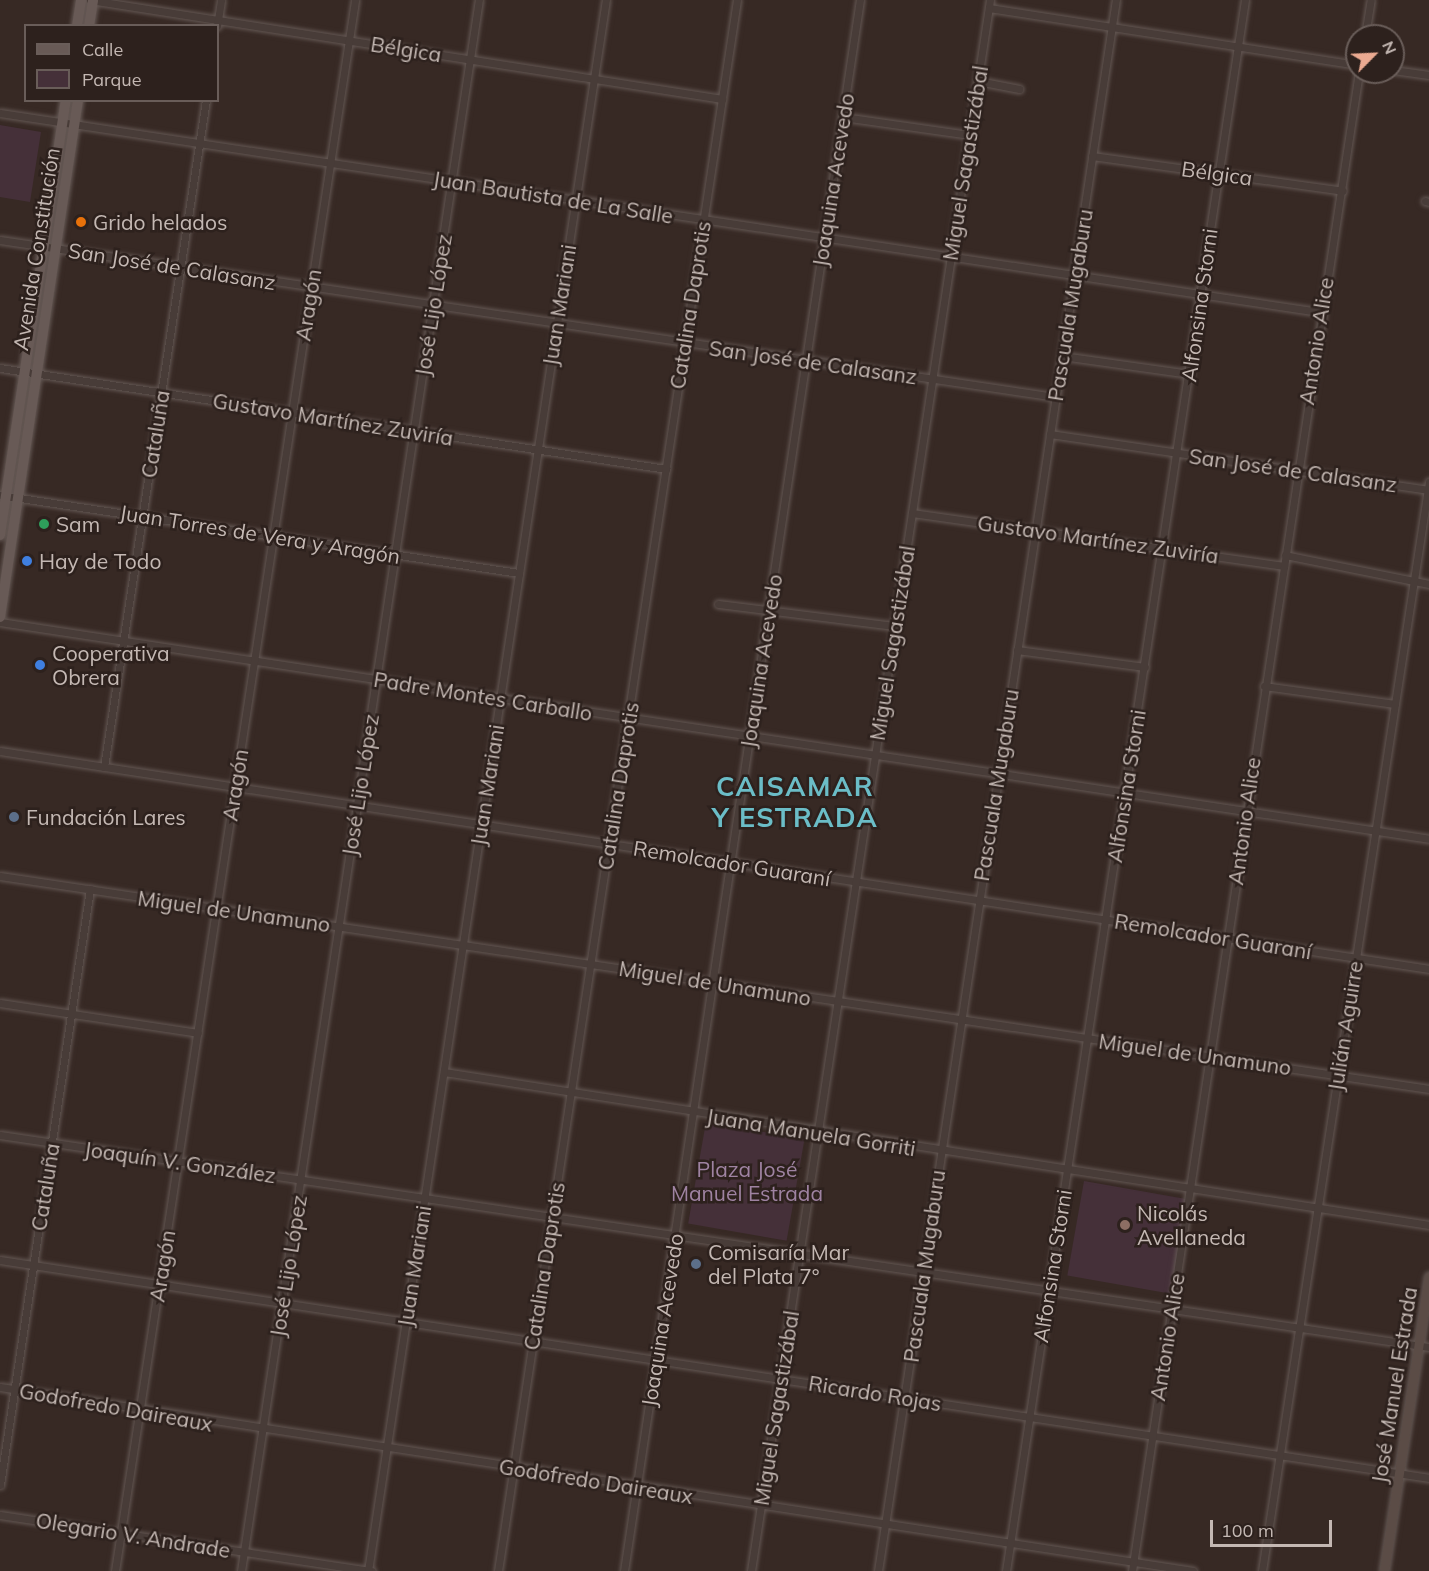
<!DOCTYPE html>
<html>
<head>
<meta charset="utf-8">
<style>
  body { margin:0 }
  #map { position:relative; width:1429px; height:1571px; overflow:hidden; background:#372924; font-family:Mulish,sans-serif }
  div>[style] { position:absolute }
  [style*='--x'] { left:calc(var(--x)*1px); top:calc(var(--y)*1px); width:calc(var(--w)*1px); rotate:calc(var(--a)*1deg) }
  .green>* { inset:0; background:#453039; transform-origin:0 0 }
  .roads { filter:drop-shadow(0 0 2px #635753) drop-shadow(0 0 2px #635753) }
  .street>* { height:7px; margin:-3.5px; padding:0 3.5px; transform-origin:3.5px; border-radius:3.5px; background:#483c38 }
  .secondary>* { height:9px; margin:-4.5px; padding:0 4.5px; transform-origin:4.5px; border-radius:4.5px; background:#5b4c46 }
  .primary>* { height:10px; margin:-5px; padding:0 5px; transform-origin:5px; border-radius:5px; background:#685a56 }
  .dots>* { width:16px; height:16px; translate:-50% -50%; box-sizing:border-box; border:3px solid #2d211d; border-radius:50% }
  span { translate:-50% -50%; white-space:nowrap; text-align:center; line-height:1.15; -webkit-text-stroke:5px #2d211d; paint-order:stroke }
  .street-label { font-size:21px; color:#c4b8b3 }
  .poi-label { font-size:21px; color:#c4b8b3 }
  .left { translate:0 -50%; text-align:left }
  .park-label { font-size:21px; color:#9f83a2 }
  .district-label { font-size:27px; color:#6bbdc7; font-weight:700; letter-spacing:1.5px }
  .legend { position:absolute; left:24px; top:24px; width:195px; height:78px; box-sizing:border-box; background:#2d211d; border:2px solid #695d59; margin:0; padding:8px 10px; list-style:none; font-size:18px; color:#c4b8b3 }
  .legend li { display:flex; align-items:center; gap:12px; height:30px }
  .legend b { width:30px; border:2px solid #695d59 }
  .north { position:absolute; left:1345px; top:24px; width:60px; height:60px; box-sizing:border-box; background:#2d211d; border:2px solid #695d59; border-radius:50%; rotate:66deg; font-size:16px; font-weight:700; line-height:24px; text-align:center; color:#c4b8b3 }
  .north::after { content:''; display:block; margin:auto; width:21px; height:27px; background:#ebaa91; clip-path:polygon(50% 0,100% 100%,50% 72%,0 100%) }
  .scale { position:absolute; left:1210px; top:1520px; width:122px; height:27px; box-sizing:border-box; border:3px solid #c4b8b3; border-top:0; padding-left:8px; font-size:18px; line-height:21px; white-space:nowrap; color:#c4b8b3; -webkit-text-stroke:4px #2d211d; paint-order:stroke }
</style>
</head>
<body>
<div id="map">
  <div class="green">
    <i style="clip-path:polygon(0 125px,41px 132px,30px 202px,0 197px)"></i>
    <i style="left:706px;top:1122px;width:100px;height:103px;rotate:10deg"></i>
    <i style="left:1084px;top:1181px;width:105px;height:96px;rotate:10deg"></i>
  </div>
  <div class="roads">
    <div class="street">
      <i style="--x:90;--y:0;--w:640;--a:8.9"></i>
      <i style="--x:989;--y:8;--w:372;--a:8.8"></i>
      <i style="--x:217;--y:26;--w:26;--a:-81"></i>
      <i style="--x:1365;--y:36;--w:36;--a:-81"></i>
      <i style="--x:1393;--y:70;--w:36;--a:8"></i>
      <i style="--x:978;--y:81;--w:42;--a:11"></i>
      <i style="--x:0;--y:113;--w:1334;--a:8.58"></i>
      <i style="--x:843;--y:117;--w:127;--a:8.1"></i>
      <i style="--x:1092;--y:156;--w:253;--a:7.9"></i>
      <i style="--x:1425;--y:201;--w:4;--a:14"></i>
      <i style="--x:0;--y:240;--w:1068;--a:8.46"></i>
      <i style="--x:1062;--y:356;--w:129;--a:8"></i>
      <i style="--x:0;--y:368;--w:674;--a:8.62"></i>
      <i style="--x:1050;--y:434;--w:383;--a:8.4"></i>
      <i style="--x:0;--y:495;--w:525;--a:8.55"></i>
      <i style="--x:912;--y:513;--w:376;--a:8.1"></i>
      <i style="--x:1285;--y:555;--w:147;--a:11.4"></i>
      <i style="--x:718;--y:604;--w:178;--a:7.1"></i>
      <i style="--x:0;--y:622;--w:1445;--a:8.63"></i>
      <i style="--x:1017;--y:650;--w:129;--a:7.6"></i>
      <i style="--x:1264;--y:686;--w:132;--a:7.8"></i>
      <i style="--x:0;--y:751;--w:1446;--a:8.67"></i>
      <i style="--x:104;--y:767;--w:675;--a:-81.31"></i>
      <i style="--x:0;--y:876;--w:1445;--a:8.48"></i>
      <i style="--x:0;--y:1003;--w:200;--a:8.6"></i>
      <i style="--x:444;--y:1072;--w:997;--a:8.83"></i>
      <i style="--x:0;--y:1135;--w:1445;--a:8.44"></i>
      <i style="--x:0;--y:1260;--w:1446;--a:8.67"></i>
      <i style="--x:0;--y:1387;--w:1207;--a:8.77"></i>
      <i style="--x:0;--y:1485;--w:603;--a:-81.41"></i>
      <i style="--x:0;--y:1515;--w:376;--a:8.6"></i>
      <i style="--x:115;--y:1571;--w:1589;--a:-81.31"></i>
      <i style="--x:241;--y:1571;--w:1589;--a:-81.39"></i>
      <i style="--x:368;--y:1571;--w:1589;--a:-81.39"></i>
      <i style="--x:498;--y:1571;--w:1589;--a:-81.35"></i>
      <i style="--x:624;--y:1571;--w:1589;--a:-81.46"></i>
      <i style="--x:751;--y:1571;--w:1589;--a:-81.35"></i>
      <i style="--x:878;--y:1571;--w:1589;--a:-81.39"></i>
      <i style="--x:1006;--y:1571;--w:1589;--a:-81.35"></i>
      <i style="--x:1132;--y:1571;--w:1516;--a:-81.39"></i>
      <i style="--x:1262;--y:1571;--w:1102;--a:-81.28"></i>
    </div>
    <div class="secondary">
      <i style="--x:1384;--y:1571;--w:298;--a:-81.3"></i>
    </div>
    <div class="primary">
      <i style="--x:77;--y:26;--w:26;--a:-81"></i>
      <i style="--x:89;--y:26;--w:26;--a:-81"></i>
      <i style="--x:0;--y:535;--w:440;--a:-81.4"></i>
      <i style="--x:0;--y:617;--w:523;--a:-81.42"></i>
    </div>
  </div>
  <div class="dots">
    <i style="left:81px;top:222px;background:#e8710a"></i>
    <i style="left:44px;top:524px;background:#2e9e5b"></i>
    <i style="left:27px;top:561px;background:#3f7fe0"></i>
    <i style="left:40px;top:665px;background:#3f7fe0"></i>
    <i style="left:14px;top:817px;background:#5c6f8a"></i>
    <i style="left:1125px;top:1225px;background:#8d6e63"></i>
    <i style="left:696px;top:1264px;background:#5c6f8a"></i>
  </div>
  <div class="street-label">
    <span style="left:406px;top:49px;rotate:9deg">Bélgica</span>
    <span style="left:965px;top:163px;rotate:-81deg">Miguel Sagastizábal</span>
    <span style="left:1217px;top:173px;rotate:8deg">Bélgica</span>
    <span style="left:833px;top:180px;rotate:-81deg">Joaquina Acevedo</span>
    <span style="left:553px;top:197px;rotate:9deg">Juan Bautista de La Salle</span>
    <span style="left:36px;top:249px;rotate:-81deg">Avenida Constitución</span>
    <span style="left:172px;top:266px;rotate:9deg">San José de Calasanz</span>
    <span style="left:308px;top:305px;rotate:-81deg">Aragón</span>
    <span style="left:433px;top:305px;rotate:-81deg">José Lijo López</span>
    <span style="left:559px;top:305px;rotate:-81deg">Juan Mariani</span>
    <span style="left:690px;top:305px;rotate:-81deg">Catalina Daprotis</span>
    <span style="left:1070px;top:305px;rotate:-81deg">Pascuala Mugaburu</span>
    <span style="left:1199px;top:305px;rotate:-82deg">Alfonsina Storni</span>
    <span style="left:1316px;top:341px;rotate:-81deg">Antonio Alice</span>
    <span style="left:813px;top:362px;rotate:8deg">San José de Calasanz</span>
    <span style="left:333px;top:419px;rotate:9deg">Gustavo Martínez Zuviría</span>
    <span style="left:155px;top:434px;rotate:-81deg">Cataluña</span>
    <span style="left:1293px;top:470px;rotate:8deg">San José de Calasanz</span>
    <span style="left:260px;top:534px;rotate:9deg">Juan Torres de Vera y Aragón</span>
    <span style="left:1098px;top:539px;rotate:8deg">Gustavo Martínez Zuviría</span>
    <span style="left:892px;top:643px;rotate:-81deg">Miguel Sagastizábal</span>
    <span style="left:761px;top:661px;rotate:-81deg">Joaquina Acevedo</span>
    <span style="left:483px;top:696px;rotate:9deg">Padre Montes Carballo</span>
    <span style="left:235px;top:785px;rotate:-81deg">Aragón</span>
    <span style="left:360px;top:785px;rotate:-81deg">José Lijo López</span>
    <span style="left:487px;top:785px;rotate:-81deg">Juan Mariani</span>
    <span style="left:996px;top:785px;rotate:-81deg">Pascuala Mugaburu</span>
    <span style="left:618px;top:786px;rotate:-81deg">Catalina Daprotis</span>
    <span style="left:1126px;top:786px;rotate:-81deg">Alfonsina Storni</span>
    <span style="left:1244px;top:821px;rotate:-82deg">Antonio Alice</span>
    <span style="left:732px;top:863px;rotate:9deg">Remolcador Guaraní</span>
    <span style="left:234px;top:911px;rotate:8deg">Miguel de Unamuno</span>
    <span style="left:1213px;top:936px;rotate:9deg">Remolcador Guaraní</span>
    <span style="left:715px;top:983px;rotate:9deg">Miguel de Unamuno</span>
    <span style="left:1345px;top:1026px;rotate:-81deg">Julián Aguirre</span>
    <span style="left:1195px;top:1054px;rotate:8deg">Miguel de Unamuno</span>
    <span style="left:811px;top:1132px;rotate:9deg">Juana Manuela Gorriti</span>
    <span style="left:180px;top:1162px;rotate:8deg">Joaquín V. González</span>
    <span style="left:45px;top:1187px;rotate:-81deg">Cataluña</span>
    <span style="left:162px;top:1266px;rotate:-81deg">Aragón</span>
    <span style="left:288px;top:1266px;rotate:-81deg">José Lijo López</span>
    <span style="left:414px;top:1266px;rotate:-81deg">Juan Mariani</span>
    <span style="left:544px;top:1266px;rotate:-81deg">Catalina Daprotis</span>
    <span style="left:924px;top:1266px;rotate:-82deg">Pascuala Mugaburu</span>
    <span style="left:1052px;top:1266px;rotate:-81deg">Alfonsina Storni</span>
    <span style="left:662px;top:1320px;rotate:-81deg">Joaquina Acevedo</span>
    <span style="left:1167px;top:1337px;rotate:-81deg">Antonio Alice</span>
    <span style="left:1394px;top:1385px;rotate:-81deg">José Manuel Estrada</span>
    <span style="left:875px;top:1393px;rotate:9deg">Ricardo Rojas</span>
    <span style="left:116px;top:1407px;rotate:10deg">Godofredo Daireaux</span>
    <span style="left:776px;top:1408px;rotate:-81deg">Miguel Sagastizábal</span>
    <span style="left:596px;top:1481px;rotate:9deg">Godofredo Daireaux</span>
    <span style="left:133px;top:1535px;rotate:9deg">Olegario V. Andrade</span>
  </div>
  <div class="poi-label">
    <span class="left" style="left:93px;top:222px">Grido helados</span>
    <span class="left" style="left:56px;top:524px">Sam</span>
    <span class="left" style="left:39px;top:561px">Hay de Todo</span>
    <span class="left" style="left:52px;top:665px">Cooperativa<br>Obrera</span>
    <span class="left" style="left:26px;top:817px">Fundación Lares</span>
    <span class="left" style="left:1137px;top:1225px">Nicolás<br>Avellaneda</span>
    <span class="left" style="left:708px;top:1264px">Comisaría Mar<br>del Plata 7°</span>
  </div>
  <div class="park-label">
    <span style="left:747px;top:1181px">Plaza José<br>Manuel Estrada</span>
  </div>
  <div class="district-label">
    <span style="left:795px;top:802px">CAISAMAR<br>Y ESTRADA</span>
  </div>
  <ul class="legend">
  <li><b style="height:8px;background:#685a56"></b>Calle</li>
  <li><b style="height:16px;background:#453039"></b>Parque</li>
  </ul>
  <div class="north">N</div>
  <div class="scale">100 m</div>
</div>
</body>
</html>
